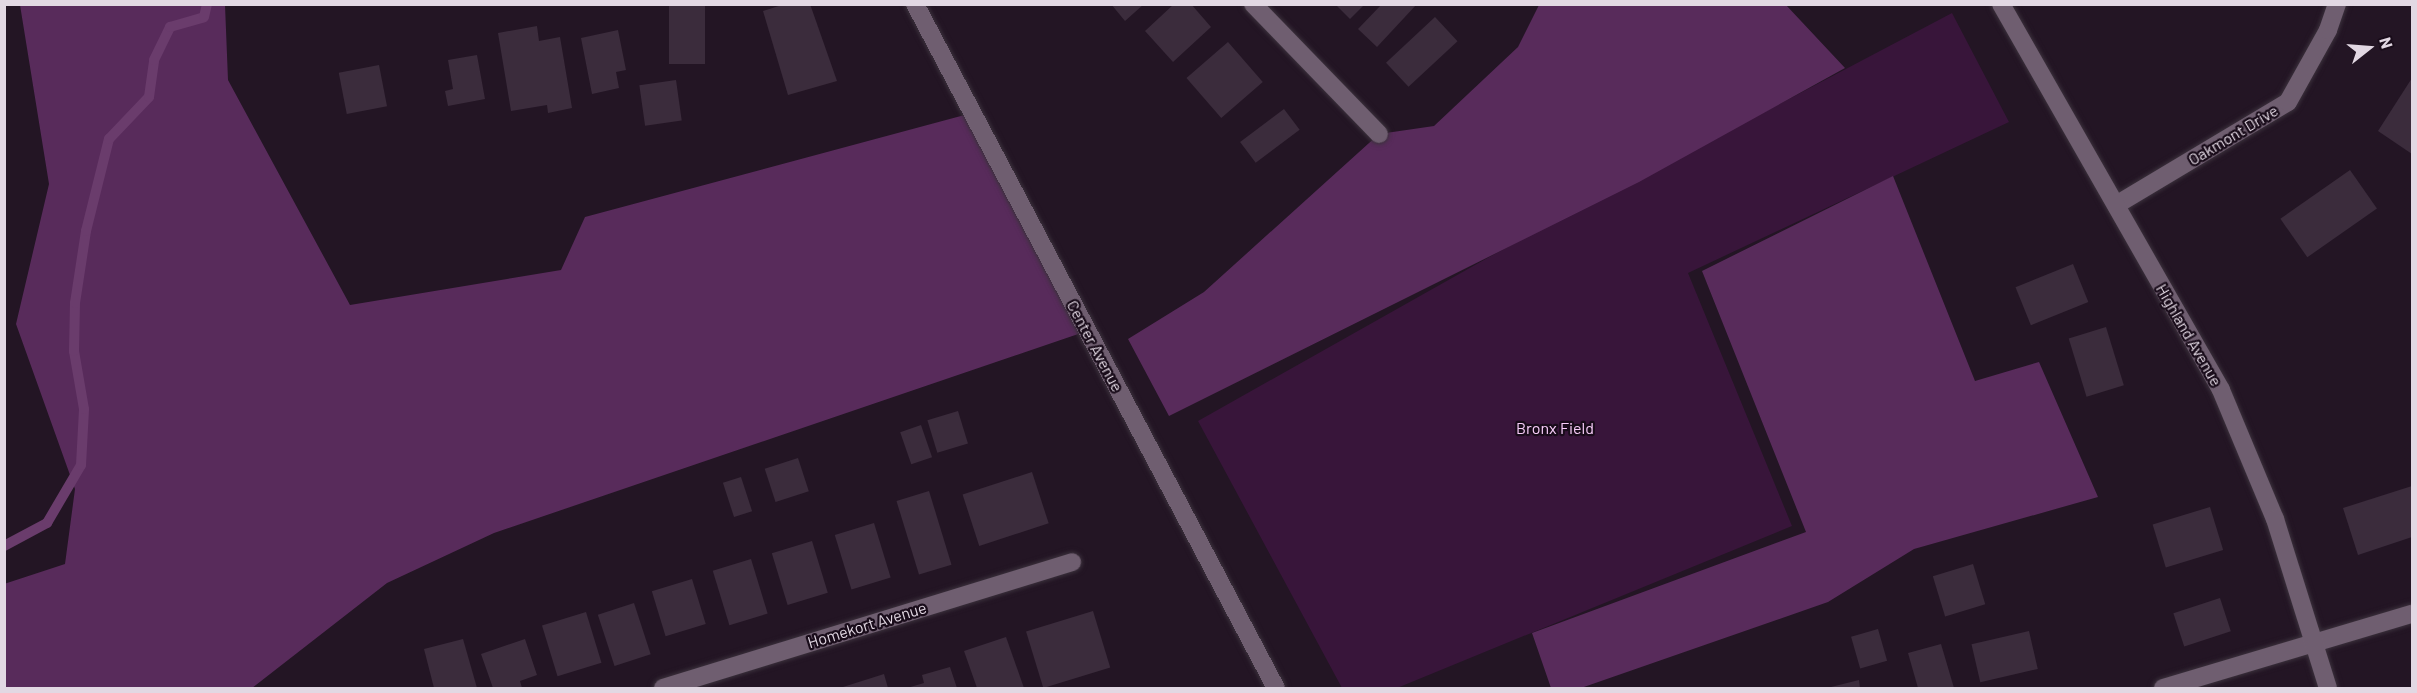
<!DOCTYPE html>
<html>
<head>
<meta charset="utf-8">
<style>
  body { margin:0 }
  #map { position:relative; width:2417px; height:693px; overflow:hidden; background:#231524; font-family:Barlow,sans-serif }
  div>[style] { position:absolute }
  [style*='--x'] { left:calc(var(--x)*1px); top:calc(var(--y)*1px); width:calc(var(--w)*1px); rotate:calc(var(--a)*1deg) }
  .green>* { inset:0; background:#38153a }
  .forest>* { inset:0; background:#582b5b }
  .stream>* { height:10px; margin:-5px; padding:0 5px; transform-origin:5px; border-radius:5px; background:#6a3c6c }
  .building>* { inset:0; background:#3b2c3c; transform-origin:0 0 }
  .roads { filter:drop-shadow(0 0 2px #3b313c) drop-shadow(0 0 2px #3b313c) }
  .minor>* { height:18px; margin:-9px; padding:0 9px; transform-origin:9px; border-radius:9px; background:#6f5e70 }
  .tertiary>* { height:18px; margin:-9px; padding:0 9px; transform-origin:9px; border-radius:9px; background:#6f5e70 }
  span { translate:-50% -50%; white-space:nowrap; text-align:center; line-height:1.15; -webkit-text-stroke:4.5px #190c1a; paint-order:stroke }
  .street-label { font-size:16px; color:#e2d8e3 }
  .park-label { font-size:16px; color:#f8cdf9 }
  .frame { position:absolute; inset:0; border:6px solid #e2d8e3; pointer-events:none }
  .north { position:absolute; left:2339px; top:18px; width:60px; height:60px; -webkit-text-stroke:4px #190c1a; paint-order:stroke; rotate:73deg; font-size:16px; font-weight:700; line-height:24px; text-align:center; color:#e2d8e3 }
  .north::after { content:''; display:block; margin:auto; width:21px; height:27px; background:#e2d8e3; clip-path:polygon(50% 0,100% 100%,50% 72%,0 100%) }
</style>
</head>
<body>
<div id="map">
  <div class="green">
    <i style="clip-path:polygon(1952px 13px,2009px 122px,1688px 273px,1792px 526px,1397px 688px,1342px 688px,1198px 421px,1491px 256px)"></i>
  </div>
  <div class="forest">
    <i style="clip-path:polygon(20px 5px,225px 5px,228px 80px,350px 305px,561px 270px,585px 217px,972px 113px,1087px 331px,494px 533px,387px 583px,252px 688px,5px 688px,4px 584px,65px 564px,75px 489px,16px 324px,49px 184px)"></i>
    <i style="clip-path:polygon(1539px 5px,1786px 5px,1845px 68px,1639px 182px,1169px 416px,1128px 339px,1204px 292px,1379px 134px,1434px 126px,1518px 47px)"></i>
    <i style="clip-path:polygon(1893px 176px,1975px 381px,2039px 362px,2098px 497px,1914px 549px,1828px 602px,1581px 688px,1551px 688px,1532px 633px,1806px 532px,1702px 271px)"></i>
  </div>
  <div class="stream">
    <i style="--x:4;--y:546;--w:49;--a:-28.1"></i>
    <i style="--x:47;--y:523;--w:67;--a:-59.6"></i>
    <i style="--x:81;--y:465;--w:56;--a:-86.9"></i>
    <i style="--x:84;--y:409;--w:59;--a:-99.8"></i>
    <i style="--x:74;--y:351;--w:48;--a:-88.8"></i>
    <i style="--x:75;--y:303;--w:73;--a:-81.3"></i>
    <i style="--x:86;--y:231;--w:95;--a:-76"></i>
    <i style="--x:109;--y:139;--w:58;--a:-46.4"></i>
    <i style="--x:149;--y:97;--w:37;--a:-82"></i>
    <i style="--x:154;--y:60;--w:37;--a:-64"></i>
    <i style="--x:170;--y:27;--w:35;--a:-16"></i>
    <i style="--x:204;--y:17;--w:13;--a:-77"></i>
  </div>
  <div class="building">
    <i style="left:669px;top:4px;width:36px;height:60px"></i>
    <i style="clip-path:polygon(785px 4px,810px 4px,837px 81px,788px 95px,763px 11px)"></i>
    <i style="clip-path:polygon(1111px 4px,1144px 4px,1125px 21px)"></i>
    <i style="clip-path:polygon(1174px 4px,1191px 4px,1211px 27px,1173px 62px,1145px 31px)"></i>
    <i style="clip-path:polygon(1335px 4px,1365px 4px,1350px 19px)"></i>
    <i style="clip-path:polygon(1382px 4px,1417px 4px,1377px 47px,1358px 29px)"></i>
    <i style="left:1435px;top:17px;width:33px;height:67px;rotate:47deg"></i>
    <i style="clip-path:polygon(537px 26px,539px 41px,560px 37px,572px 108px,548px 113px,547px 105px,511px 111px,498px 33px)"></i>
    <i style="clip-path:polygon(618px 30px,626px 70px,616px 72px,619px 88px,592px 94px,581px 38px)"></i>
    <i style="left:1228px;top:42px;width:53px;height:55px;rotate:49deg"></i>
    <i style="clip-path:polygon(477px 55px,485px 99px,448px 106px,445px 91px,453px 89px,448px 60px)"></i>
    <i style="left:379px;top:65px;width:42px;height:41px;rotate:79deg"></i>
    <i style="clip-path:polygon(2412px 78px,2412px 154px,2378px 131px)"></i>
    <i style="left:676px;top:80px;width:41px;height:37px;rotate:82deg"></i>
    <i style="left:1284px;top:109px;width:26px;height:55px;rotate:53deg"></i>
    <i style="left:2350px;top:170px;width:47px;height:85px;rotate:55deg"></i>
    <i style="left:2073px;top:264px;width:41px;height:62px;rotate:68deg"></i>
    <i style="left:2106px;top:327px;width:61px;height:39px;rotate:73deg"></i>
    <i style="left:958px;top:411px;width:34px;height:32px;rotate:73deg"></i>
    <i style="left:921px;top:425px;width:34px;height:22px;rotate:71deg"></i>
    <i style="left:798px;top:458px;width:35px;height:35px;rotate:72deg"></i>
    <i style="left:1032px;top:472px;width:54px;height:73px;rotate:72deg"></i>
    <i style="left:741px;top:477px;width:36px;height:19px;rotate:72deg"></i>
    <i style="clip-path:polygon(2412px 486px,2412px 537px,2358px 555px,2343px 508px)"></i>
    <i style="left:929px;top:491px;width:77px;height:34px;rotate:73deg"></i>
    <i style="left:2210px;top:507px;width:45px;height:60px;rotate:73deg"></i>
    <i style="left:874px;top:523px;width:57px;height:41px;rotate:73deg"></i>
    <i style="left:812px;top:541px;width:54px;height:42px;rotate:73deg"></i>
    <i style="left:751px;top:559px;width:57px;height:40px;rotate:73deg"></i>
    <i style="left:1973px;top:564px;width:42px;height:42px;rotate:73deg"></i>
    <i style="left:692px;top:579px;width:47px;height:42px;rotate:73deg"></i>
    <i style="left:2220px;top:598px;width:35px;height:49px;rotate:72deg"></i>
    <i style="left:634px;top:603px;width:54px;height:38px;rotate:72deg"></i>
    <i style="left:1093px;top:611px;width:59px;height:70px;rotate:73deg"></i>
    <i style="left:586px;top:612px;width:53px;height:46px;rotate:73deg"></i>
    <i style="left:1878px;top:629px;width:33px;height:28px;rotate:74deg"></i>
    <i style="left:2029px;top:631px;width:39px;height:59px;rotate:77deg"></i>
    <i style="clip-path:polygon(1006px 637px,1024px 688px,977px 688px,964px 651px)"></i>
    <i style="clip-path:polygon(463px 639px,477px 688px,434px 688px,424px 649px)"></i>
    <i style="clip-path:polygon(525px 639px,537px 675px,520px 681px,522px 688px,493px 688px,481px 654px)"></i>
    <i style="clip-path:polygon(1941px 644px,1954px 688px,1918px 688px,1908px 653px)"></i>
    <i style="clip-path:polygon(950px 667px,957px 688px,907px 688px,924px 683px,922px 675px)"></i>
    <i style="clip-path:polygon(884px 674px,888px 688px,843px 688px,843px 687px)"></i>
    <i style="clip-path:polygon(1859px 680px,1860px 688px,1827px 688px)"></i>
  </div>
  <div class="roads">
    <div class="minor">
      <i style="--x:1253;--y:4;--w:181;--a:45.9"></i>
      <i style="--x:2116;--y:205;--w:200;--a:-30.9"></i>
      <i style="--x:2288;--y:102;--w:82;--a:-60.9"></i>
      <i style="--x:2328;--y:30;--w:28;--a:-71"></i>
      <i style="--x:663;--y:688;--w:428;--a:-17.1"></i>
      <i style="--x:2163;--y:688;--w:260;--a:-16.6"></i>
    </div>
    <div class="tertiary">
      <i style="--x:915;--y:4;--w:773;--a:62.18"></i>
      <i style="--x:2001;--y:4;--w:444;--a:60.3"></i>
      <i style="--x:2221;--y:390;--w:140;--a:67.3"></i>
      <i style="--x:2275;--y:519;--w:177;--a:72.6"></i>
    </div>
  </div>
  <div class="street-label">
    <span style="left:2233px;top:135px;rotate:-31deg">Oakmont Drive</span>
    <span style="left:2189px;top:335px;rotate:60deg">Highland Avenue</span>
    <span style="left:1095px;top:346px;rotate:62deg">Center Avenue</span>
    <span style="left:867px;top:625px;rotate:-17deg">Homekort Avenue</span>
  </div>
  <div class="park-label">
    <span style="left:1555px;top:428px">Bronx Field</span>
  </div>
  <div class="frame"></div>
  <div class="north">N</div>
</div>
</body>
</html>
